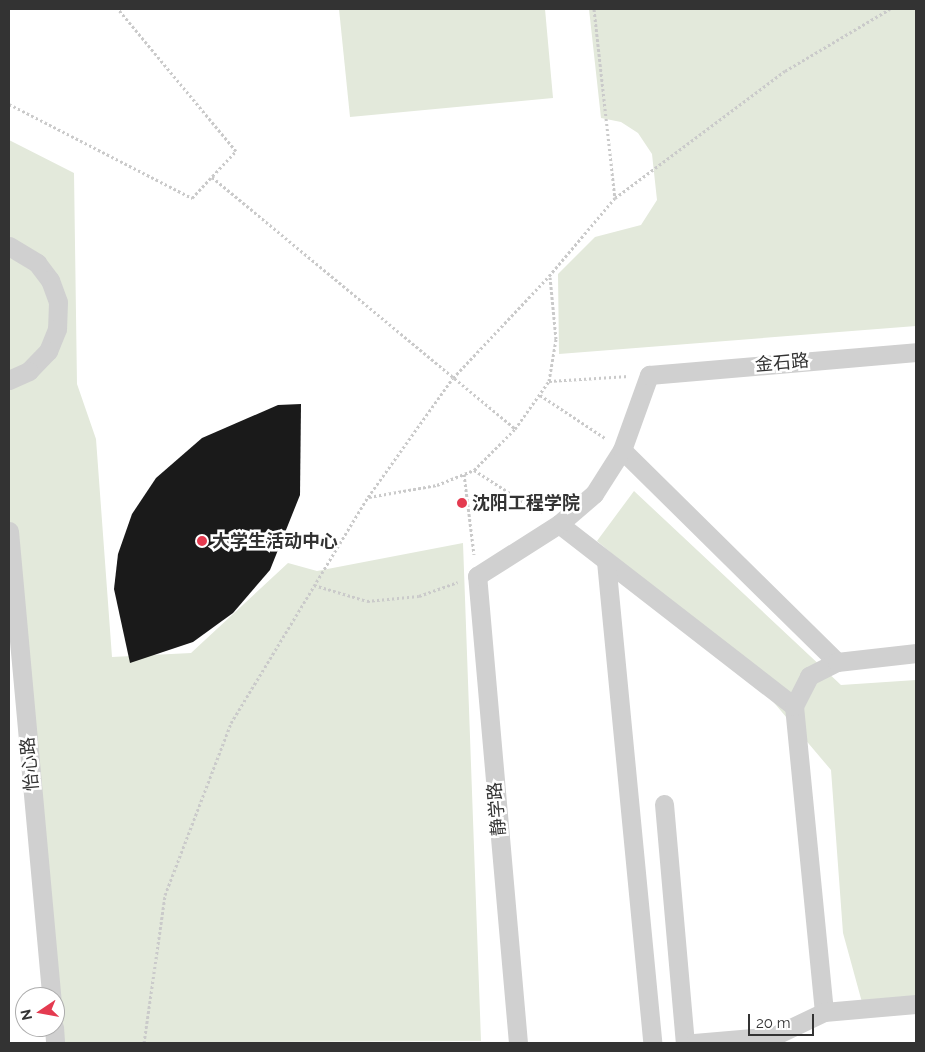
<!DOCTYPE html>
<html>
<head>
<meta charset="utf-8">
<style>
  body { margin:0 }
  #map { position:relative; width:925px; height:1052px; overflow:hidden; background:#fff; font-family:Raleway,"Noto Sans SC",sans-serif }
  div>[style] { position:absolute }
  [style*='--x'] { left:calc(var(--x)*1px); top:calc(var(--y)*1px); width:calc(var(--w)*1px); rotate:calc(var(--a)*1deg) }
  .green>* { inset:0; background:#e3e9db }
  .building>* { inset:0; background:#1a1a1a }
  .path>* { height:3px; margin-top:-1.5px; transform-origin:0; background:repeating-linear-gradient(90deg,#cacaca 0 2.5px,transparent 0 5px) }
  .minor>* { height:19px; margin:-9.5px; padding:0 9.5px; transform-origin:9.5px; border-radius:9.5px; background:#d0d0d0 }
  .dots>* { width:14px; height:14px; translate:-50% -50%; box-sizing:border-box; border:2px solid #fff; border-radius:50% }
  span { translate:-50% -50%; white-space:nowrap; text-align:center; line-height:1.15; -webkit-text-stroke:5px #fff; paint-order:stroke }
  .street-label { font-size:18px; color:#333 }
  .poi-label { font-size:18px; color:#333; font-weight:700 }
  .left { translate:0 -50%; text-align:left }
  .frame { position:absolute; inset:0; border:10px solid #333; pointer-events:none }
  .north { position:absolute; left:15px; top:987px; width:50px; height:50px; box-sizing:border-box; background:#fff; border:1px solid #adadad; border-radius:50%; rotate:258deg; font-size:14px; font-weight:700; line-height:20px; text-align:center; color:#333 }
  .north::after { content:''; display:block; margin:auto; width:18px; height:22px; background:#e43b50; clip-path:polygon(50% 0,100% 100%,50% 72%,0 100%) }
  .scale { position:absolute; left:748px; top:1014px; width:66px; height:22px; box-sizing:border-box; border:2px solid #333; border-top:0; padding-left:6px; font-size:15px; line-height:18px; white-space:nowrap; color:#333; -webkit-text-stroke:4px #fff; paint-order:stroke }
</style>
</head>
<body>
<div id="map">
  <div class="green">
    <i style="clip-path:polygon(339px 9px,545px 9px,553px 98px,350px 117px)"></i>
    <i style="clip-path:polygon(589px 9px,916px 9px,916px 326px,559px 354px,558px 274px,595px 237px,641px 225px,657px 200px,652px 154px,638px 133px,621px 122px,601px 118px)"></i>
    <i style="clip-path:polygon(9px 140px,74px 173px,77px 384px,96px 439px,112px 657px,191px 653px,288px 563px,317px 571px,463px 543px,481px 1041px,50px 1043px,55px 997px,9px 523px)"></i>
    <i style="clip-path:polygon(634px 491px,841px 685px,916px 680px,916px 1000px,863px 1006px,843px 933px,831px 770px,737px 659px,597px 541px)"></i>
  </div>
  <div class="building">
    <i style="clip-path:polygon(301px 404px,300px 495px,270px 570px,233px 613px,193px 642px,130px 663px,114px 589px,118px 554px,132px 514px,156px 478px,202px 438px,278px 405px)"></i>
  </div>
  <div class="path">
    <i style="--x:594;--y:9;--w:190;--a:83.7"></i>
    <i style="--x:9;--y:104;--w:206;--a:27.2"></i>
    <i style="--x:192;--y:198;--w:64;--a:-46.9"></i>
    <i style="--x:236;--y:151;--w:185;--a:-129.7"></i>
    <i style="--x:212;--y:177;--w:394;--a:39.7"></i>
    <i style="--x:549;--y:381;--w:80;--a:-3.6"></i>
    <i style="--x:540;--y:395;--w:78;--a:33.5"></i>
    <i style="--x:474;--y:470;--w:80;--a:32.7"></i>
    <i style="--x:464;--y:474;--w:81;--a:82.9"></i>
    <i style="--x:369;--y:497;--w:69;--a:-10"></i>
    <i style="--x:437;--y:485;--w:40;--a:-22"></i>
    <i style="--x:474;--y:470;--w:58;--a:-45"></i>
    <i style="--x:515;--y:429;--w:59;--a:-54.7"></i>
    <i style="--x:549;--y:381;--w:43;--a:-80.5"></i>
    <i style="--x:556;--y:339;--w:62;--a:-95.5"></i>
    <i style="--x:314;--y:585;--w:55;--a:16.8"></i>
    <i style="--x:367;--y:601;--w:52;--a:-5.5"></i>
    <i style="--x:419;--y:596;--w:41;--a:-19.7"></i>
    <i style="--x:144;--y:1043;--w:149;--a:-81.9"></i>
    <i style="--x:165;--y:895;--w:184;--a:-69"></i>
    <i style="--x:231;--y:723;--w:264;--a:-58.8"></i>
    <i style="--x:368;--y:497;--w:146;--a:-54.5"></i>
    <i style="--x:453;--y:378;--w:140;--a:-46.7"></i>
    <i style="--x:549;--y:276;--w:102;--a:-49.8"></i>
    <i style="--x:615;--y:198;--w:212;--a:-36.8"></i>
    <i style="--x:785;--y:71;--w:122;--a:-30.6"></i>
  </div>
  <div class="minor">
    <i style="--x:9;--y:246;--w:33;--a:31"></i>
    <i style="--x:37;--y:263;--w:21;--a:53"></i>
    <i style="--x:50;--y:280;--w:23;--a:70"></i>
    <i style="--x:58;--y:302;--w:27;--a:92"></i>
    <i style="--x:57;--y:329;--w:24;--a:112"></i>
    <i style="--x:48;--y:351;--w:28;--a:134"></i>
    <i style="--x:29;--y:371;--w:22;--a:156"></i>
    <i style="--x:622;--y:450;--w:302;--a:44.6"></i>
    <i style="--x:559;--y:524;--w:297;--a:37.8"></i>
    <i style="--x:9;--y:531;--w:468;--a:84.8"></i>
    <i style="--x:606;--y:561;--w:484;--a:84.5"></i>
    <i style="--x:664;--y:804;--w:240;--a:85"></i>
    <i style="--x:824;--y:1012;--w:307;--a:-95.6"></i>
    <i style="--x:794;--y:706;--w:34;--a:-63"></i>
    <i style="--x:809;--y:676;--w:31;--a:-27"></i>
    <i style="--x:837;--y:662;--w:80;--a:-6.5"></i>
    <i style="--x:54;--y:1027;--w:16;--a:86"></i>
    <i style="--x:518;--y:1043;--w:469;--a:-95"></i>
    <i style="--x:477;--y:576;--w:97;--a:-32.4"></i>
    <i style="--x:559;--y:524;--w:46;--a:-40.6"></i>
    <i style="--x:594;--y:494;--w:52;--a:-57.5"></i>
    <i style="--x:622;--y:450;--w:80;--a:-70.2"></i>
    <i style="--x:649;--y:375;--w:268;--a:-4.9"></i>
    <i style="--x:694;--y:1043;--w:80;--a:-5"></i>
    <i style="--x:774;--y:1036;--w:55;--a:-25.6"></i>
    <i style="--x:824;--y:1012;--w:92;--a:-5"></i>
  </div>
  <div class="dots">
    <i style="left:462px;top:503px;background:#e43b50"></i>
    <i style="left:202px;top:541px;background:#e43b50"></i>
  </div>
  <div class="street-label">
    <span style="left:782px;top:363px;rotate:-5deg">金石路</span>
    <span style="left:30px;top:764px;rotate:-95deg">怡心路</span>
    <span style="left:497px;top:809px;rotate:-95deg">静学路</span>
  </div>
  <div class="poi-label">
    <span class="left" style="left:472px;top:503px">沈阳工程学院</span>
    <span class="left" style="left:212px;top:541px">大学生活动中心</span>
  </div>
  <div class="frame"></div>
  <div class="north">N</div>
  <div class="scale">20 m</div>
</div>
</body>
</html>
